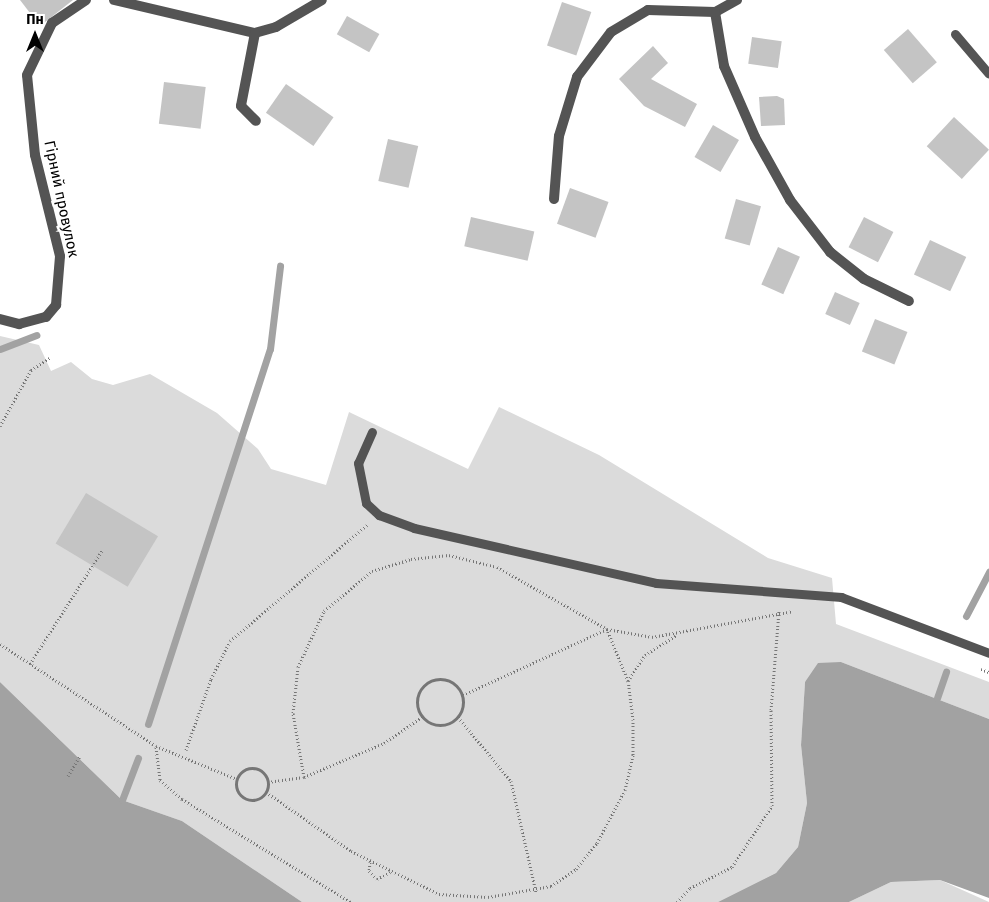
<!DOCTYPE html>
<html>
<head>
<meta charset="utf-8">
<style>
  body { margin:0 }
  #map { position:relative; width:989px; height:902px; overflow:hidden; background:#fff; font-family:"Fira Sans",sans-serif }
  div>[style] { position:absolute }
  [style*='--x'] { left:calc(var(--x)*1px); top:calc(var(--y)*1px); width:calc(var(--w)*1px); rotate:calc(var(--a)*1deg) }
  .green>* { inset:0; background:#dbdbdb }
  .water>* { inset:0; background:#a2a2a2 }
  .stream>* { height:7px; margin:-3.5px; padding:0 3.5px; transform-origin:3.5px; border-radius:3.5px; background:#a2a2a2 }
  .building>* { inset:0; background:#c4c4c4; transform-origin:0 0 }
  .path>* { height:3px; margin-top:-1.5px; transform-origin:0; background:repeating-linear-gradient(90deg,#767676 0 1px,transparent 0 3.5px) }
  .path>.ring { margin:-1.5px; padding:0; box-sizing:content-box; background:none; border:3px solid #767676; border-radius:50% }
  .lane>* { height:9px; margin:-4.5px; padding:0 4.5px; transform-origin:4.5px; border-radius:4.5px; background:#545454 }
  .street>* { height:10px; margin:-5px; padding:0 5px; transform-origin:5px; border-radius:5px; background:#545454 }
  span { translate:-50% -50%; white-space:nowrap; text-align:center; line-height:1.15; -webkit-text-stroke:5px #fff; paint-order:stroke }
  .street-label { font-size:15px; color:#000 }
  .north { position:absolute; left:10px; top:10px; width:50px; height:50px; -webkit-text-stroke:4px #fff; paint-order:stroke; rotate:0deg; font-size:14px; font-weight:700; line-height:20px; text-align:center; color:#000 }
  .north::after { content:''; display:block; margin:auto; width:18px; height:22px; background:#000; clip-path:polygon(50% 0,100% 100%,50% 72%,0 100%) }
</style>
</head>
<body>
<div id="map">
  <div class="green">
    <i style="clip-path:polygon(0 336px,39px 345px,51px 371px,71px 362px,92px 379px,113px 385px,150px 374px,217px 413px,258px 449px,271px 469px,326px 485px,349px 412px,468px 469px,499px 407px,599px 455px,768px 558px,832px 578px,836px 624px,989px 682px,989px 719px,841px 662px,805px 682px,801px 745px,807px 803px,798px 847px,776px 873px,718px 902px,302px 902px,182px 821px,122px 800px,0 682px)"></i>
    <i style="clip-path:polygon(940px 880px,989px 902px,849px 902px,891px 882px)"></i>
  </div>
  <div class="water">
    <i style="clip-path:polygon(841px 662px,989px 719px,989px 898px,940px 880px,891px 882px,849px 902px,718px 902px,776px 873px,798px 847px,807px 803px,801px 745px,805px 682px,818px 663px)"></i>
    <i style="clip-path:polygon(0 682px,122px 800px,182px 821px,302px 902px,0 902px)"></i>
  </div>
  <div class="stream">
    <i style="--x:0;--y:349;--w:39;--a:-21"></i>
    <i style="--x:966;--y:616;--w:50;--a:-62.4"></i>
    <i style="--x:937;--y:698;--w:28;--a:-71"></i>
    <i style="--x:148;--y:724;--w:394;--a:-72"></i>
    <i style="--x:270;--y:349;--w:84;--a:-83.1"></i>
    <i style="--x:122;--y:800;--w:45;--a:-69.1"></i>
  </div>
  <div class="building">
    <i style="clip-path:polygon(20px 0,73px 0,40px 26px)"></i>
    <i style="left:562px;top:2px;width:31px;height:46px;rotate:19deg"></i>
    <i style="left:347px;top:16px;width:37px;height:21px;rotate:29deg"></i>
    <i style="left:908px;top:29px;width:44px;height:32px;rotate:49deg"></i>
    <i style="left:752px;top:37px;width:30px;height:27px;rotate:8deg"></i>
    <i style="clip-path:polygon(653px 46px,668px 63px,651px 79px,697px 104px,685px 127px,644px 106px,619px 79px)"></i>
    <i style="left:164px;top:82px;width:42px;height:42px;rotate:7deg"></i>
    <i style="left:286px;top:84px;width:58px;height:35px;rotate:35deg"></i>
    <i style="clip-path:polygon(777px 96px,784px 99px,785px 125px,761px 126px,759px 97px)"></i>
    <i style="left:954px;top:117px;width:48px;height:40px;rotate:43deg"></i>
    <i style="left:713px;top:125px;width:30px;height:37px;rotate:30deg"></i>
    <i style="left:388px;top:139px;width:31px;height:43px;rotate:13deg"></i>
    <i style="left:570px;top:188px;width:41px;height:38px;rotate:20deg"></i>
    <i style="left:736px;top:199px;width:26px;height:41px;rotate:16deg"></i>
    <i style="left:471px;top:217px;width:65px;height:30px;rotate:13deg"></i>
    <i style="left:864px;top:217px;width:33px;height:34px;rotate:27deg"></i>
    <i style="left:930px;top:240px;width:40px;height:38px;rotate:25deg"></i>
    <i style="left:778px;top:247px;width:24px;height:41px;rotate:24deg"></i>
    <i style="left:835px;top:292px;width:27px;height:24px;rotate:24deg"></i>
    <i style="left:875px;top:319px;width:35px;height:35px;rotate:22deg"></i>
    <i style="left:86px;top:493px;width:84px;height:59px;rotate:31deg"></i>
  </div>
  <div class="path">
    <i style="--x:0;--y:426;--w:64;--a:-61"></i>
    <i style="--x:31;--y:370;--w:24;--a:-33"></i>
    <i style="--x:0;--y:644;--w:186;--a:33.2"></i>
    <i style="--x:156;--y:746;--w:87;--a:22.2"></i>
    <i style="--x:30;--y:664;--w:136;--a:-57.6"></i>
    <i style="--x:981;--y:669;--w:9;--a:21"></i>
    <i class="ring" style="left:417px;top:679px;width:43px;height:43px"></i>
    <i style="--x:628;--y:681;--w:31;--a:-57"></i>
    <i style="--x:645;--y:655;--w:38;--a:-32"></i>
    <i style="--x:458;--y:717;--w:83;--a:50.4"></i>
    <i style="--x:511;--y:781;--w:114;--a:77.3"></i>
    <i style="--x:156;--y:747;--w:33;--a:83"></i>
    <i style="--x:160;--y:780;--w:29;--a:41"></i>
    <i style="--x:182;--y:799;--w:198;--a:31.4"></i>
    <i style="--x:186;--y:750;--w:75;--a:-70.6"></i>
    <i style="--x:211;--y:679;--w:42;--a:-63.4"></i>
    <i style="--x:230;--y:641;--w:180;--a:-40.3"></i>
    <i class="ring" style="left:236px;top:768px;width:29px;height:29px"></i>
    <i style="--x:68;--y:776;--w:23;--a:-59"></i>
    <i style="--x:304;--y:777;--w:87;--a:-23"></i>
    <i style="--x:384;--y:743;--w:46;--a:-34.4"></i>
    <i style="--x:268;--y:782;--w:36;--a:-8"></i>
    <i style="--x:304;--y:777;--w:65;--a:-99.8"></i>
    <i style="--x:293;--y:713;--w:46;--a:-83.8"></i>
    <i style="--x:298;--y:667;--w:62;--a:-65.1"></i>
    <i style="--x:324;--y:611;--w:62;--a:-39.8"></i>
    <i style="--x:372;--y:571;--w:41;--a:-17.1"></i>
    <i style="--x:411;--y:559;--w:38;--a:-6"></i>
    <i style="--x:449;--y:555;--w:49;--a:14"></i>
    <i style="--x:497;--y:567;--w:126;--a:29.4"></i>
    <i style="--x:607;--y:629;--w:46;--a:10.1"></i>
    <i style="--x:652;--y:637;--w:143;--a:-10.4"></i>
    <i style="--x:266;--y:792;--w:103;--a:34.8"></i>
    <i style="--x:351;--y:851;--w:98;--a:26"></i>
    <i style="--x:439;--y:894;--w:49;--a:3.5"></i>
    <i style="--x:488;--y:897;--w:64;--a:-9.9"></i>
    <i style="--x:551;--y:886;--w:30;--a:-34"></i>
    <i style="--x:576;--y:869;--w:33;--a:-51"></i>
    <i style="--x:597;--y:843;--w:60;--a:-62.2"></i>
    <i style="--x:625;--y:790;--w:36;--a:-77"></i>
    <i style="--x:633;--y:755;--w:35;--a:-90"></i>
    <i style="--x:633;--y:720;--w:39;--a:-97"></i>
    <i style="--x:628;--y:681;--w:56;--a:-112"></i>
    <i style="--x:607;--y:629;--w:158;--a:155.4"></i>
    <i style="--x:370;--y:862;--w:9;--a:96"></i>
    <i style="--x:369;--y:871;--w:11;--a:45"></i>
    <i style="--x:377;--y:879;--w:15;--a:-28"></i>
    <i style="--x:677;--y:902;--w:19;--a:-47"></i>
    <i style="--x:690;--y:888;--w:47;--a:-26.6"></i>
    <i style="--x:732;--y:867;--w:73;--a:-56.7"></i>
    <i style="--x:772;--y:806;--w:96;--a:-90.6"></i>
    <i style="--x:771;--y:710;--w:99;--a:-85.4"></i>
  </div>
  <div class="lane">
    <i style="--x:955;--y:34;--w:52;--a:49.6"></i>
    <i style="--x:372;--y:432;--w:34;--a:114"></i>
    <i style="--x:358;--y:463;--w:41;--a:78.7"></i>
    <i style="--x:366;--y:503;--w:18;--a:43"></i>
    <i style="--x:379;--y:515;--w:37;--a:20"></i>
    <i style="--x:414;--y:528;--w:248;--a:12.8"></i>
    <i style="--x:656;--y:583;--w:186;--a:4.3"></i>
    <i style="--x:841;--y:597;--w:158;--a:20.7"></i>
  </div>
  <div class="street">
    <i style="--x:114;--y:0;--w:145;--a:13.2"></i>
    <i style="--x:255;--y:33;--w:22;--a:-16"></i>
    <i style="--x:276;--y:27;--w:53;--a:-30.4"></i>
    <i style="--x:737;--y:0;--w:25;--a:151"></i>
    <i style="--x:715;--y:12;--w:55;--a:80.5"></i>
    <i style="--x:724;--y:66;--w:77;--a:66.4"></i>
    <i style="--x:755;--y:137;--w:72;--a:60.9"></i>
    <i style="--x:790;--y:200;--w:66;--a:52.4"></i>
    <i style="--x:830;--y:252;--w:43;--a:38.5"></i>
    <i style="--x:864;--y:279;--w:50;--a:26.1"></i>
    <i style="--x:255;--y:33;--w:74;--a:100.9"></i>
    <i style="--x:241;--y:106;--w:21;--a:45"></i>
    <i style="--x:554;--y:199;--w:63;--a:-85.5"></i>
    <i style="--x:559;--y:136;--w:62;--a:-73"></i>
    <i style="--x:577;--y:77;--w:56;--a:-52.9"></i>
    <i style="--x:611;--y:32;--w:43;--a:-30.7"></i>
    <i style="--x:648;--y:10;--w:67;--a:1.7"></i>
    <i style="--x:0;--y:319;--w:20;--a:15"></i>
    <i style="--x:19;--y:324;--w:28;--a:-15"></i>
    <i style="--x:46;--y:317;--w:16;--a:-50"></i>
    <i style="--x:56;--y:305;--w:49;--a:-85.3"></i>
    <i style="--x:60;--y:256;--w:104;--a:-103.9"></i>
    <i style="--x:35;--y:155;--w:80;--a:-95.7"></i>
    <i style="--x:27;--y:75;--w:58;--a:-64.3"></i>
    <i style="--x:52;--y:23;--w:41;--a:-34.1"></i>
  </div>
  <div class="street-label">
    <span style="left:61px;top:199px;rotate:78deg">Гірний провулок</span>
  </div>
  <div class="north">Пн</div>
</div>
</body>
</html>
